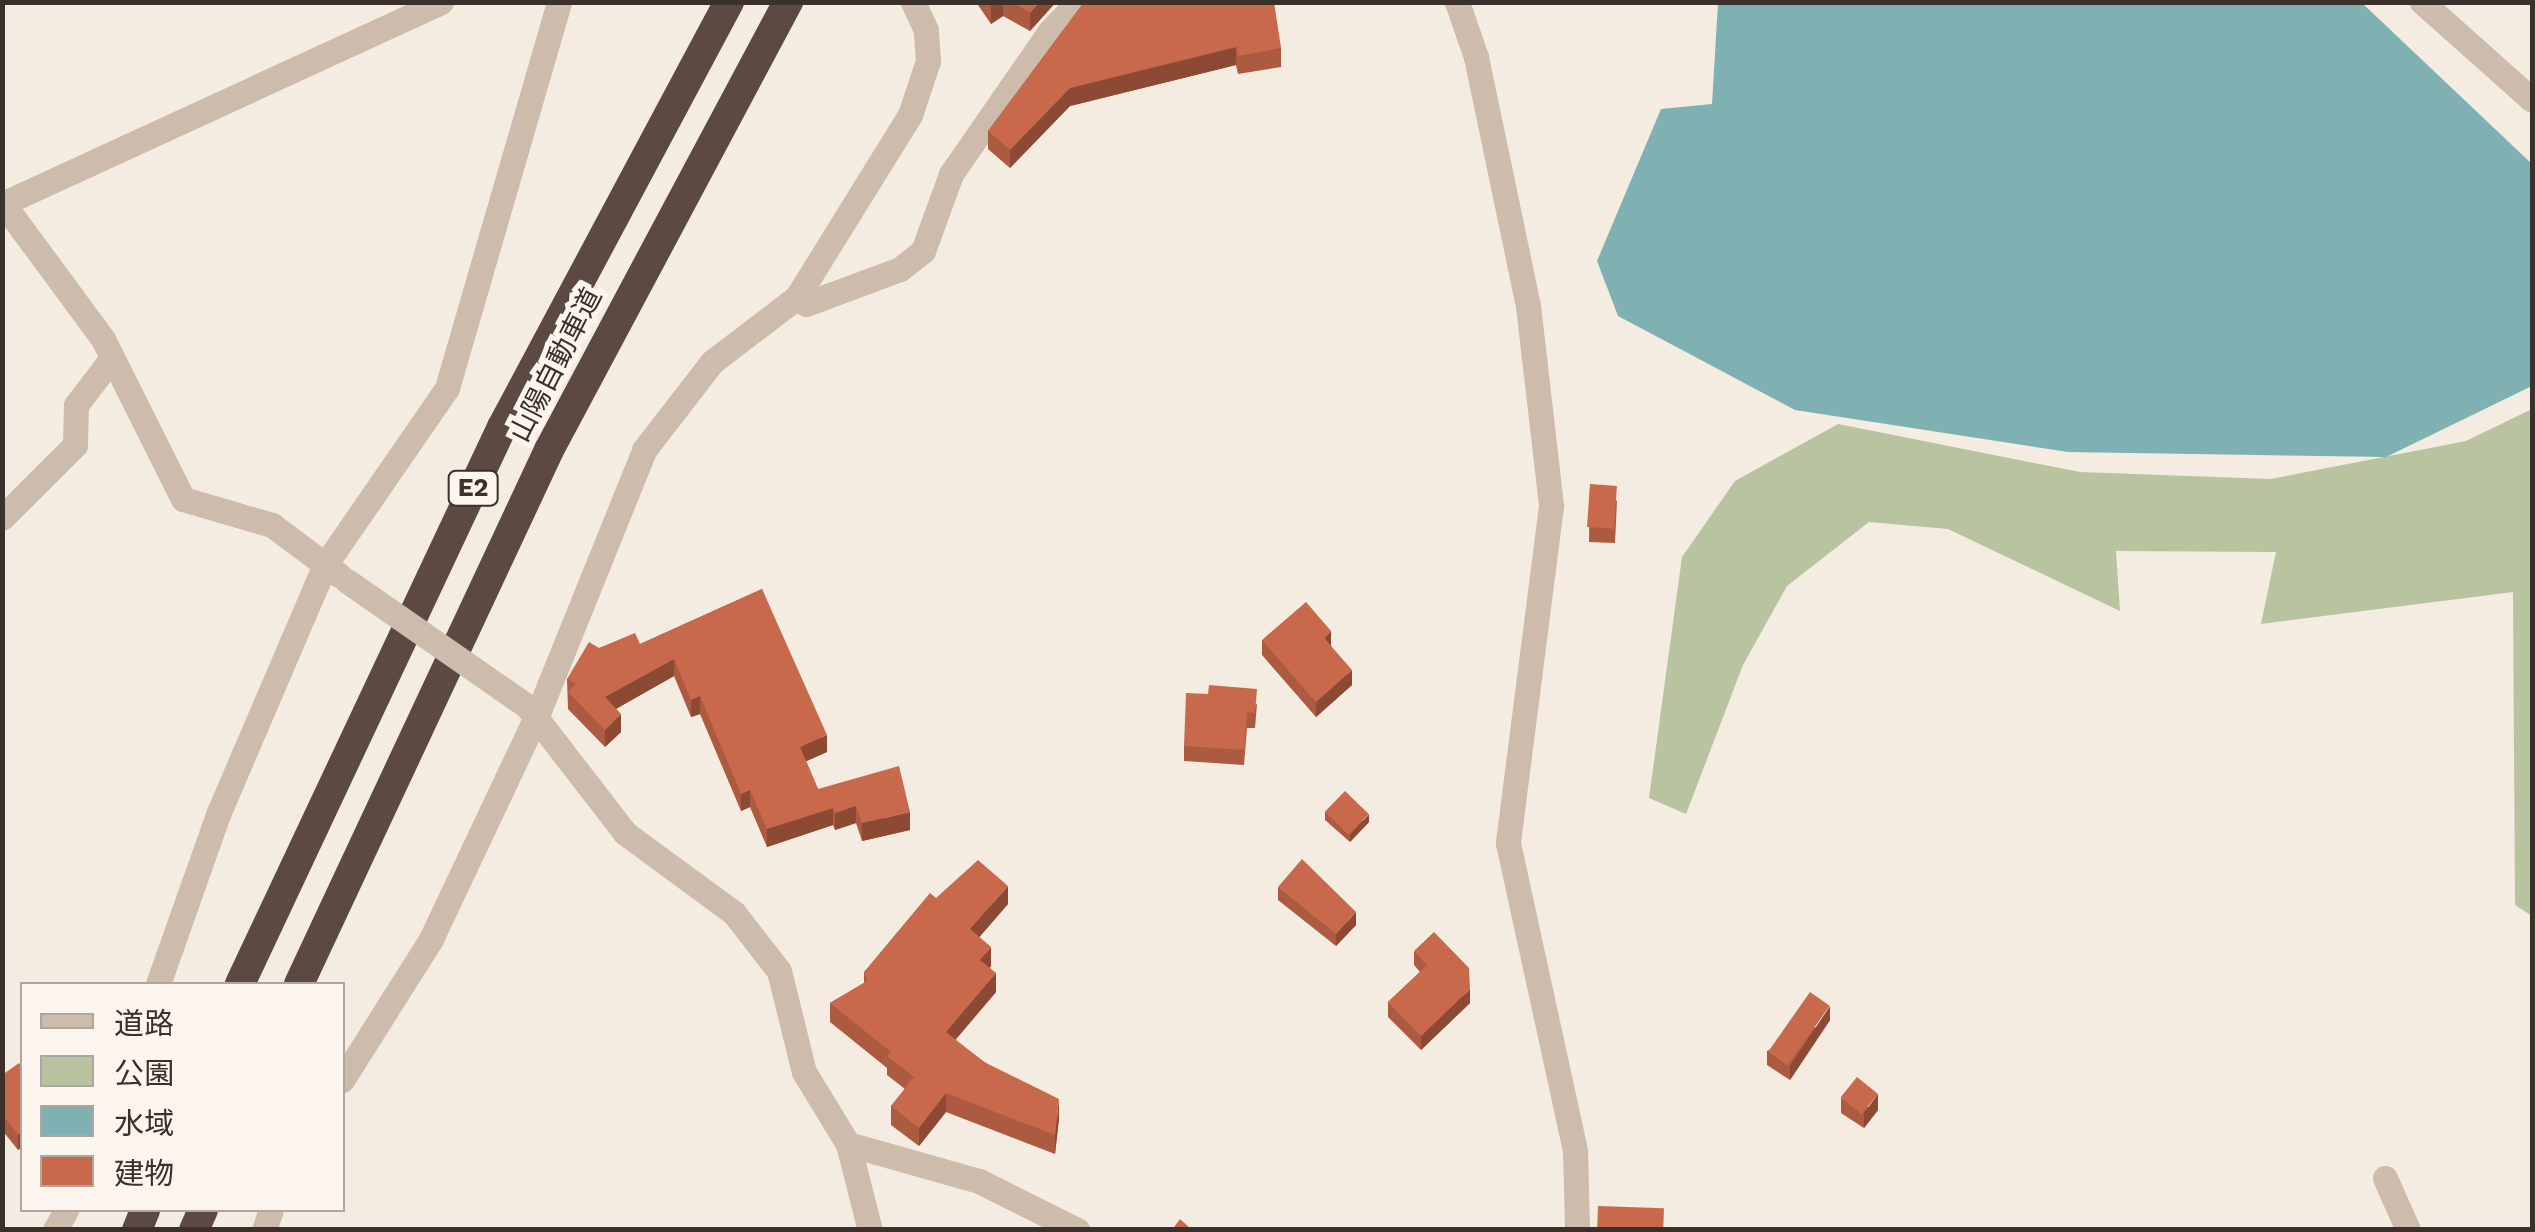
<!DOCTYPE html>
<html>
<head>
<meta charset="utf-8">
<style>
  body { margin:0 }
  #map { position:relative; width:2535px; height:1232px; overflow:hidden; background:#f4ebe1; font-family:"Work Sans","Noto Sans JP",sans-serif }
  div>[style] { position:absolute }
  [style*='--x'] { left:calc(var(--x)*1px); top:calc(var(--y)*1px); width:calc(var(--w)*1px); rotate:calc(var(--a)*1deg) }
  .green>* { inset:0; background:#b8c4a0 }
  .water>* { inset:0; background:#7fb0b2 }
  .minor>* { height:25px; margin:-12.5px; padding:0 12.5px; transform-origin:12.5px; border-radius:12.5px; background:#cdbbac }
  .highway>* { height:30px; margin:-15px; padding:0 15px; transform-origin:15px; border-radius:15px; background:#5c4a42 }
  .minor-bridge>* { height:25px; margin:-12.5px; padding:0 12.5px; transform-origin:12.5px; border-radius:12.5px; background:#cdbbac }
  .wall>* { inset:0; background:#ac5a40 }
  .shaded-wall>* { inset:0; background:#8c4a34 }
  .building>* { inset:0; background:#c8694b; transform-origin:0 0 }
  span { translate:-50% -50%; white-space:nowrap; text-align:center; line-height:1.15; -webkit-text-stroke:10px #fbf5ee; paint-order:stroke }
  .shield-label span { padding:2px 8px; background:#fbf5ee; border:2px solid; border-radius:8px; -webkit-text-stroke-width:0 }
  .shield-label { font-size:25px; color:#3b302b; font-weight:700 }
  .street-label { font-size:28px; color:#3b302b }
  .frame { position:absolute; inset:0; border:5px solid #3b302b; pointer-events:none }
  .legend { position:absolute; left:20px; top:982px; width:325px; height:230px; box-sizing:border-box; background:#fbf5ee; border:2px solid #aea6a0; margin:0; padding:12px 18px; list-style:none; font-size:30px; color:#3b302b }
  .legend li { display:flex; align-items:center; gap:20px; height:50px }
  .legend b { width:50px; border:2px solid #aea6a0 }
</style>
</head>
<body>
<div id="map">
  <div class="green">
    <i style="clip-path:polygon(2532px 409px,2532px 916px,2515px 905px,2513px 592px,2261px 624px,2276px 552px,2116px 551px,2120px 611px,1948px 529px,1869px 522px,1787px 586px,1743px 665px,1686px 814px,1649px 798px,1682px 557px,1735px 481px,1838px 424px,2080px 472px,2271px 479px,2466px 441px)"></i>
  </div>
  <div class="water">
    <i style="clip-path:polygon(1718px 3px,2362px 3px,2532px 164px,2532px 386px,2386px 457px,2068px 452px,1795px 410px,1618px 316px,1597px 261px,1661px 109px,1712px 104px)"></i>
  </div>
  <div class="minor">
    <i style="--x:1457;--y:2;--w:58;--a:70.9"></i>
    <i style="--x:1476;--y:57;--w:254;--a:78.2"></i>
    <i style="--x:1528;--y:306;--w:201;--a:83.4"></i>
    <i style="--x:1551;--y:506;--w:340;--a:97.3"></i>
    <i style="--x:1508;--y:843;--w:315;--a:77.7"></i>
    <i style="--x:1575;--y:1151;--w:79;--a:88.5"></i>
    <i style="--x:2422;--y:2;--w:147;--a:41.7"></i>
    <i style="--x:2;--y:202;--w:170;--a:53.6"></i>
    <i style="--x:103;--y:339;--w:179;--a:63.4"></i>
    <i style="--x:183;--y:499;--w:93;--a:16.3"></i>
    <i style="--x:272;--y:525;--w:84;--a:36.7"></i>
    <i style="--x:2;--y:204;--w:483;--a:-24.7"></i>
    <i style="--x:797;--y:297;--w:11;--a:38"></i>
    <i style="--x:806;--y:304;--w:100;--a:-20.4"></i>
    <i style="--x:900;--y:269;--w:29;--a:-38"></i>
    <i style="--x:923;--y:251;--w:82;--a:-70"></i>
    <i style="--x:951;--y:174;--w:174;--a:-55.3"></i>
    <i style="--x:1050;--y:31;--w:40;--a:-46"></i>
    <i style="--x:2;--y:518;--w:103;--a:-45"></i>
    <i style="--x:75;--y:445;--w:40;--a:-88.6"></i>
    <i style="--x:76;--y:405;--w:59;--a:-52.5"></i>
    <i style="--x:527;--y:706;--w:160;--a:52.3"></i>
    <i style="--x:625;--y:833;--w:135;--a:36.3"></i>
    <i style="--x:734;--y:913;--w:73;--a:52.2"></i>
    <i style="--x:779;--y:971;--w:104;--a:76.1"></i>
    <i style="--x:804;--y:1072;--w:84;--a:58.6"></i>
    <i style="--x:848;--y:1144;--w:136;--a:15.8"></i>
    <i style="--x:979;--y:1181;--w:110;--a:26.6"></i>
    <i style="--x:158;--y:984;--w:182;--a:-70.5"></i>
    <i style="--x:219;--y:812;--w:269;--a:-66.8"></i>
    <i style="--x:325;--y:565;--w:215;--a:-55.4"></i>
    <i style="--x:447;--y:388;--w:402;--a:-73.8"></i>
    <i style="--x:342;--y:1080;--w:167;--a:-57.7"></i>
    <i style="--x:431;--y:939;--w:250;--a:-64.7"></i>
    <i style="--x:538;--y:713;--w:284;--a:-68"></i>
    <i style="--x:644;--y:450;--w:111;--a:-52.3"></i>
    <i style="--x:712;--y:362;--w:107;--a:-37.4"></i>
    <i style="--x:797;--y:297;--w:214;--a:-58.2"></i>
    <i style="--x:910;--y:115;--w:57;--a:-71.6"></i>
    <i style="--x:928;--y:61;--w:31;--a:-94"></i>
    <i style="--x:926;--y:30;--w:31;--a:-115"></i>
    <i style="--x:848;--y:1144;--w:89;--a:75.7"></i>
    <i style="--x:2385;--y:1178;--w:57;--a:66.1"></i>
    <i style="--x:55;--y:1230;--w:23;--a:-61"></i>
    <i style="--x:264;--y:1230;--w:21;--a:-71"></i>
  </div>
  <div class="highway">
    <i style="--x:240;--y:984;--w:616;--a:-64.81"></i>
    <i style="--x:502;--y:427;--w:482;--a:-61.9"></i>
    <i style="--x:299;--y:984;--w:590;--a:-64.91"></i>
    <i style="--x:549;--y:450;--w:508;--a:-61.92"></i>
    <i style="--x:137;--y:1230;--w:22;--a:-68"></i>
    <i style="--x:194;--y:1230;--w:22;--a:-66"></i>
  </div>
  <div class="minor-bridge">
    <i style="--x:347;--y:581;--w:216;--a:34.8"></i>
  </div>
  <div class="wall">
    <i style="clip-path:polygon(976px 2px,1056px 2px,1030px 31px,1003px 16px,991px 24px)"></i>
    <i style="clip-path:polygon(1084px 2px,1281px 48px,1281px 67px,1238px 74px,1236px 65px,1070px 106px,1010px 168px,988px 149px,988px 131px)"></i>
    <i style="clip-path:polygon(1590px 484px,1617px 501px,1615px 543px,1589px 542px)"></i>
    <i style="clip-path:polygon(762px 589px,827px 752px,806px 761px,818px 789px,910px 830px,862px 841px,856px 823px,835px 830px,833px 825px,767px 847px,750px 807px,741px 811px,700px 714px,691px 717px,674px 676px,616px 709px,621px 732px,605px 747px,568px 709px,567px 679px,599px 648px,640px 644px)"></i>
    <i style="clip-path:polygon(1262px 640px,1331px 646px,1352px 685px,1316px 717px,1262px 655px)"></i>
    <i style="clip-path:polygon(1257px 704px,1255px 728px,1247px 728px,1244px 765px,1184px 761px,1184px 746px)"></i>
    <i style="clip-path:polygon(1325px 812px,1369px 822px,1350px 842px,1325px 820px)"></i>
    <i style="clip-path:polygon(1278px 887px,1356px 925px,1336px 946px,1278px 900px)"></i>
    <i style="clip-path:polygon(936px 898px,1008px 904px,979px 937px,991px 966px,990px 967px,996px 992px,955px 1040px,1059px 1118px,1055px 1154px,946px 1112px,919px 1146px,891px 1125px,891px 1106px,905px 1089px,887px 1075px,887px 1068px,830px 1022px,830px 1003px,864px 983px,864px 972px)"></i>
    <i style="clip-path:polygon(1414px 951px,1470px 1003px,1421px 1050px,1388px 1017px,1388px 1002px,1420px 972px,1414px 965px)"></i>
    <i style="clip-path:polygon(1830px 1020px,1790px 1080px,1767px 1065px,1767px 1051px)"></i>
    <i style="clip-path:polygon(22px 1068px,22px 1147px,18px 1150px,2px 1130px,2px 1075px)"></i>
    <i style="clip-path:polygon(1841px 1098px,1878px 1110px,1864px 1128px,1841px 1113px)"></i>
  </div>
  <div class="shaded-wall">
    <i style="clip-path:polygon(996px 2px,1003px 2px,1003px 16px,991px 24px,991px 6px)"></i>
    <i style="clip-path:polygon(1040px 2px,1056px 2px,1030px 31px,1030px 13px)"></i>
    <i style="clip-path:polygon(1236px 47px,1236px 65px,1070px 106px,1010px 168px,1010px 150px,1070px 88px)"></i>
    <i style="clip-path:polygon(1331px 631px,1331px 647px,1324px 638px)"></i>
    <i style="clip-path:polygon(674px 659px,674px 676px,605px 715px,605px 697px)"></i>
    <i style="clip-path:polygon(1352px 670px,1352px 685px,1316px 717px,1316px 702px)"></i>
    <i style="clip-path:polygon(700px 696px,700px 714px,691px 717px,691px 700px)"></i>
    <i style="clip-path:polygon(621px 714px,621px 732px,605px 747px,605px 730px)"></i>
    <i style="clip-path:polygon(827px 735px,827px 752px,800px 764px,800px 747px)"></i>
    <i style="clip-path:polygon(750px 790px,750px 807px,741px 811px,741px 794px)"></i>
    <i style="clip-path:polygon(856px 806px,856px 823px,835px 830px,835px 813px)"></i>
    <i style="clip-path:polygon(833px 808px,833px 825px,767px 847px,767px 829px)"></i>
    <i style="clip-path:polygon(910px 812px,910px 830px,862px 841px,862px 823px)"></i>
    <i style="clip-path:polygon(1369px 814px,1369px 822px,1350px 842px,1350px 835px)"></i>
    <i style="clip-path:polygon(1008px 886px,1008px 904px,970px 948px,970px 929px)"></i>
    <i style="clip-path:polygon(1356px 912px,1356px 925px,1336px 946px,1336px 934px)"></i>
    <i style="clip-path:polygon(991px 947px,991px 966px,980px 978px,980px 960px)"></i>
    <i style="clip-path:polygon(996px 973px,996px 992px,946px 1051px,946px 1032px)"></i>
    <i style="clip-path:polygon(1470px 989px,1470px 1003px,1421px 1050px,1421px 1036px)"></i>
    <i style="clip-path:polygon(1830px 1006px,1830px 1020px,1790px 1080px,1790px 1066px)"></i>
    <i style="clip-path:polygon(946px 1093px,946px 1112px,919px 1146px,919px 1128px)"></i>
    <i style="clip-path:polygon(1878px 1094px,1878px 1110px,1864px 1128px,1864px 1113px)"></i>
    <i style="clip-path:polygon(1059px 1099px,1059px 1118px,1055px 1154px,1055px 1135px)"></i>
    <i style="clip-path:polygon(22px 1131px,22px 1147px,18px 1150px,18px 1135px)"></i>
  </div>
  <div class="building">
    <i style="clip-path:polygon(1012px 2px,1040px 2px,1030px 13px)"></i>
    <i style="clip-path:polygon(1084px 2px,1274px 2px,1281px 48px,1238px 56px,1236px 47px,1070px 88px,1010px 150px,988px 131px)"></i>
    <i style="left:1590px;top:484px;width:27px;height:43px;rotate:4deg"></i>
    <i style="clip-path:polygon(762px 589px,827px 735px,800px 747px,818px 789px,899px 766px,910px 812px,862px 823px,856px 806px,835px 813px,833px 808px,767px 829px,750px 790px,741px 794px,700px 696px,691px 700px,674px 659px,605px 697px,621px 714px,605px 730px,568px 692px,576px 684px,567px 679px,589px 642px,599px 648px,635px 633px,640px 644px)"></i>
    <i style="clip-path:polygon(1306px 602px,1331px 631px,1324px 638px,1352px 670px,1316px 702px,1262px 640px)"></i>
    <i style="clip-path:polygon(1209px 685px,1257px 689px,1255px 713px,1247px 712px,1244px 750px,1184px 746px,1186px 693px,1208px 694px)"></i>
    <i style="left:1345px;top:791px;width:33px;height:29px;rotate:44deg"></i>
    <i style="clip-path:polygon(1302px 859px,1356px 912px,1336px 934px,1278px 887px)"></i>
    <i style="clip-path:polygon(978px 860px,1008px 886px,970px 929px,991px 947px,980px 960px,996px 973px,946px 1032px,984px 1062px,1059px 1099px,1055px 1135px,946px 1093px,919px 1128px,891px 1106px,914px 1077px,887px 1056px,891px 1052px,830px 1003px,867px 981px,864px 972px,930px 893px,936px 898px)"></i>
    <i style="clip-path:polygon(1434px 932px,1469px 968px,1470px 989px,1421px 1036px,1388px 1002px,1427px 965px,1414px 951px)"></i>
    <i style="left:1810px;top:992px;width:24px;height:73px;rotate:35deg"></i>
    <i style="clip-path:polygon(19px 1063px,22px 1068px,22px 1131px,18px 1135px,2px 1114px,2px 1075px)"></i>
    <i style="left:1857px;top:1077px;width:27px;height:26px;rotate:39deg"></i>
    <i style="left:1598px;top:1206px;width:66px;height:24px;rotate:2deg"></i>
    <i style="clip-path:polygon(1180px 1219px,1192px 1230px,1172px 1230px)"></i>
  </div>
  <div class="shield-label">
    <span style="left:473px;top:488px">E2</span>
  </div>
  <div class="street-label">
    <span style="left:556px;top:365px;rotate:-63deg">山陽自動車道</span>
  </div>
  <div class="frame"></div>
  <ul class="legend">
  <li><b style="height:12px;background:#cdbbac"></b>道路</li>
  <li><b style="height:28px;background:#b8c4a0"></b>公園</li>
  <li><b style="height:28px;background:#7fb0b2"></b>水域</li>
  <li><b style="height:28px;background:#c8694b"></b>建物</li>
  </ul>
</div>
</body>
</html>
